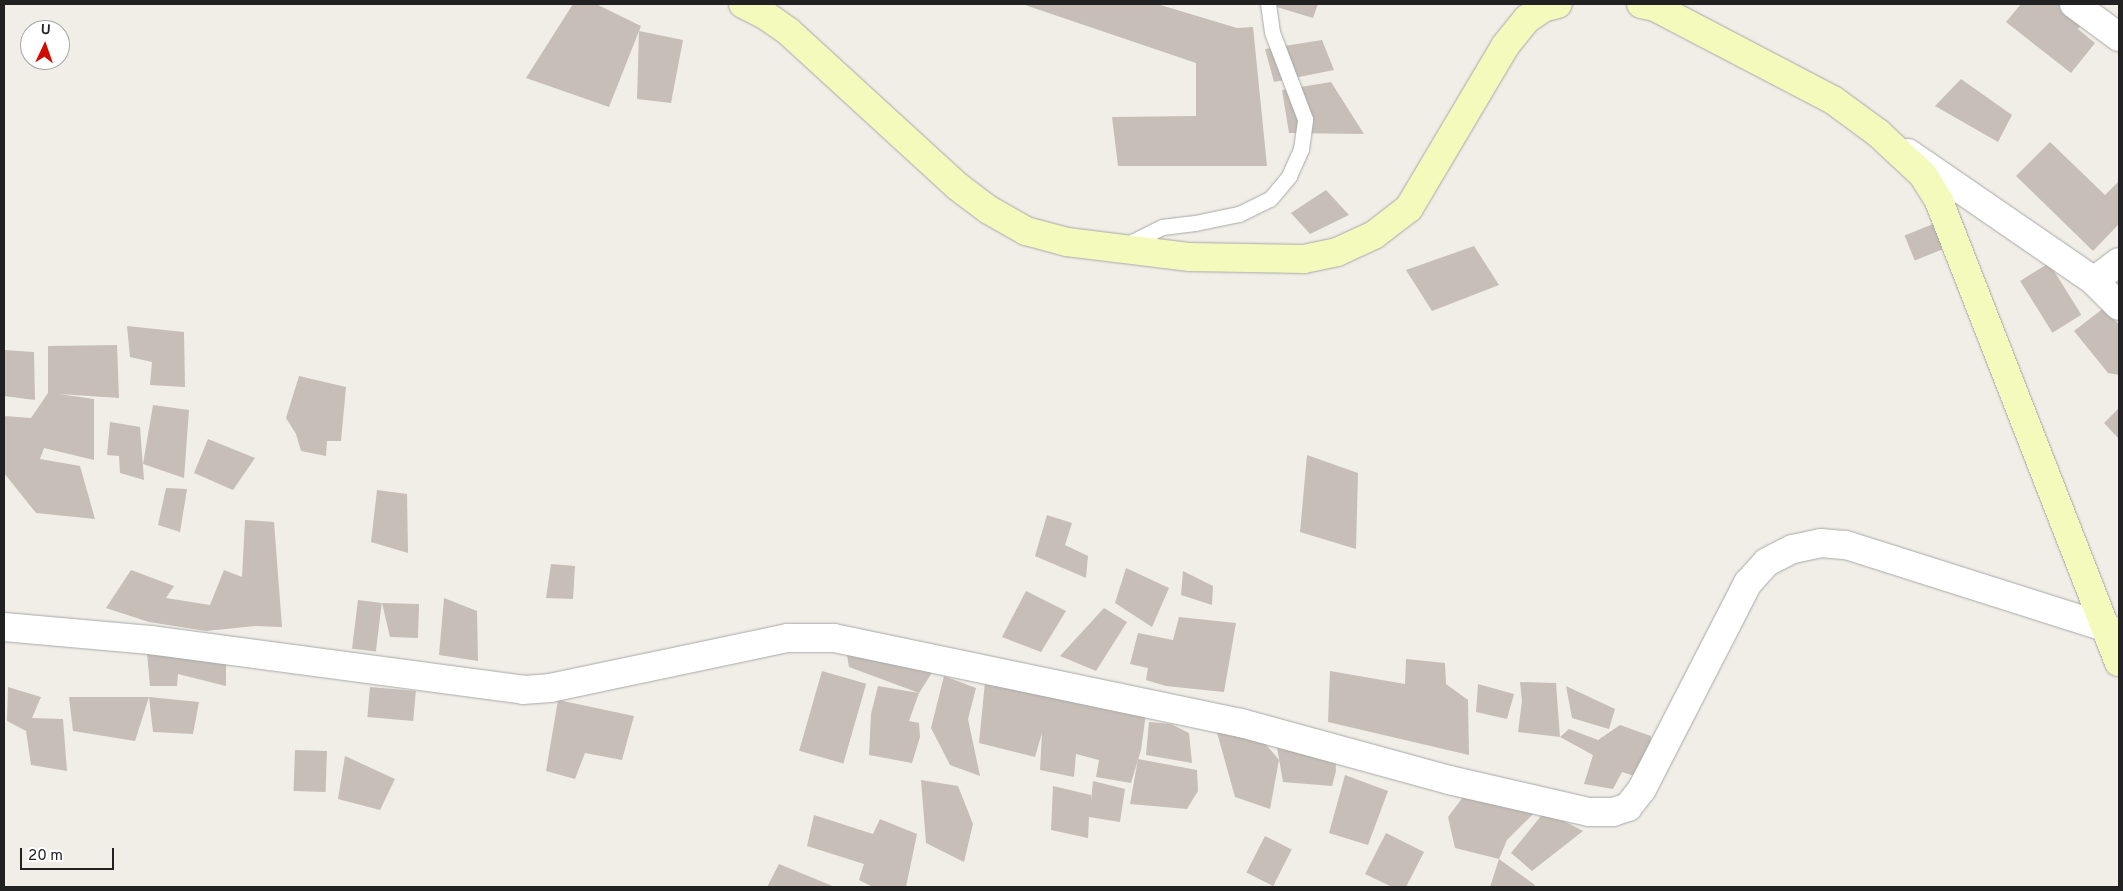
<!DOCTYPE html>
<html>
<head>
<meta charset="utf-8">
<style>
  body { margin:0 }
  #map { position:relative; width:2123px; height:891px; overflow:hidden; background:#f1eee7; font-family:Overpass,sans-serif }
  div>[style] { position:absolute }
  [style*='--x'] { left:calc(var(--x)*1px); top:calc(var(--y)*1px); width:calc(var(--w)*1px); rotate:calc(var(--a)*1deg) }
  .building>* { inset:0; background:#c6beb7; transform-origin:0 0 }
  .roads { filter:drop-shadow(0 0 1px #a8a8a8) drop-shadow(0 0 1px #a8a8a8) }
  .lane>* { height:15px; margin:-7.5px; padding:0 7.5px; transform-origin:7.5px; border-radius:7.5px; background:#fff }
  .street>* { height:28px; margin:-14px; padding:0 14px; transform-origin:14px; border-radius:14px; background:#fff }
  .secondary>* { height:28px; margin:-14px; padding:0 14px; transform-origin:14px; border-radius:14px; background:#f4fabc }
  span { translate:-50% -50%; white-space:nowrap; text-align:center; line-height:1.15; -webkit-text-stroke:4.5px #fff; paint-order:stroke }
  .frame { position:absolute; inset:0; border:5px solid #212121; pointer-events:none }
  .north { position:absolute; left:20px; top:20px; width:50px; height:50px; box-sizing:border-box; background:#fff; border:1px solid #a6a6a6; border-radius:50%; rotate:3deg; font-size:14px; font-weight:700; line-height:20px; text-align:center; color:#212121 }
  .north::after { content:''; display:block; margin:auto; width:18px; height:22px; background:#d20b00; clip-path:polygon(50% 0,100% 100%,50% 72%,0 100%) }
  .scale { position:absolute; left:20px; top:848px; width:94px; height:22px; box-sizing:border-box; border:2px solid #212121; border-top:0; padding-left:6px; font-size:15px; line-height:18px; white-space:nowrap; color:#212121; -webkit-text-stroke:4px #fff; paint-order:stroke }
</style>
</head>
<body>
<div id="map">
  <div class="building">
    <i style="clip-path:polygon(573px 4px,596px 4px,641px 26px,609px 107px,526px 78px)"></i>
    <i style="clip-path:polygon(1022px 4px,1157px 4px,1237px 28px,1253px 27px,1267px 166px,1118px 166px,1112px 117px,1196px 116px,1196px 63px)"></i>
    <i style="clip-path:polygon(1267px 4px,1318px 4px,1313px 18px)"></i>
    <i style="clip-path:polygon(2021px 4px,2075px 4px,2089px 15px,2078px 29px,2095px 43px,2071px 73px,2006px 22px)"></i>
    <i style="clip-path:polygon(639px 31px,683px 40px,671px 103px,637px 99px)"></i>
    <i style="clip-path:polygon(1322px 40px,1334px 70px,1274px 82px,1265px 49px)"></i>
    <i style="clip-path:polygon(1961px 79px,2012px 115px,1998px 142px,1935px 106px)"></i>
    <i style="clip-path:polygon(1331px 82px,1364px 134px,1289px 133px,1282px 90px)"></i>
    <i style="clip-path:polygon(2050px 142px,2105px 195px,2119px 181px,2119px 224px,2093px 251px,2016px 176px)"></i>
    <i style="clip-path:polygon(1326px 190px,1349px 215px,1310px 234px,1291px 213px)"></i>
    <i style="left:1938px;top:222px;width:27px;height:36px;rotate:68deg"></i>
    <i style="clip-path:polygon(1474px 246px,1499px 285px,1432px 311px,1406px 270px)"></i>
    <i style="left:2049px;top:263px;width:61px;height:34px;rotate:58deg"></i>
    <i style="clip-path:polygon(2105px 307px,2119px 325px,2119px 375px,2108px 373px,2074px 331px)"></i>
    <i style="clip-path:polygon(127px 326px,184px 332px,185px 387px,150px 385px,152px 362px,130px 357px)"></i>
    <i style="clip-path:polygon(117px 345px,119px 398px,59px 394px,94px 399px,94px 460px,44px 448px,40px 459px,80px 466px,95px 519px,36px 513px,4px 473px,4px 416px,31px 418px,48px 393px,48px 346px)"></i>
    <i style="clip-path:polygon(4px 350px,34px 352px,35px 400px,4px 396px)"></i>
    <i style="clip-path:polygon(299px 376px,346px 387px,341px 441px,327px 441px,326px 456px,301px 451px,296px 434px,286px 418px)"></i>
    <i style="clip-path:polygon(153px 405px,189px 410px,184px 478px,143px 464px)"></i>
    <i style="clip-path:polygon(2119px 408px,2119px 439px,2104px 423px)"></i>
    <i style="clip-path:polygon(110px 422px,140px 427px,144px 480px,120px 473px,119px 456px,107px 455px)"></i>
    <i style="clip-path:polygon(208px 439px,255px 458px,233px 490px,194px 473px)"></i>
    <i style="clip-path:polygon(1307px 455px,1358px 473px,1356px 549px,1300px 532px)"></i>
    <i style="clip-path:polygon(166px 488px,187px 489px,180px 532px,158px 525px)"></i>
    <i style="clip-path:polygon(377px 490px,407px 494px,408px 553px,371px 542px)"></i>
    <i style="clip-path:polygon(1047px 515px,1072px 523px,1065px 545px,1088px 556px,1086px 578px,1035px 556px)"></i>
    <i style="clip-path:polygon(245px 520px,274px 522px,282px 627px,255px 626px,206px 631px,149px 622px,106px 608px,131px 570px,174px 586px,166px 598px,210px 605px,224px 570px,242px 577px)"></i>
    <i style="clip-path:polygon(551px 564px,575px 566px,573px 599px,546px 598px)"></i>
    <i style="clip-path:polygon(1126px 568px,1169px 588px,1152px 627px,1115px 603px)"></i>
    <i style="clip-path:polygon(1183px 571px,1213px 586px,1212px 605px,1181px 595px)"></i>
    <i style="clip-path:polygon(1026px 591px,1066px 611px,1041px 652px,1002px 637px)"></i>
    <i style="clip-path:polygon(444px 598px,477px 611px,478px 661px,439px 655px)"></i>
    <i style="left:358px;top:600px;width:24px;height:49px;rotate:7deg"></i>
    <i style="clip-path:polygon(382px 603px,419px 604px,418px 638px,390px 637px)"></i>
    <i style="clip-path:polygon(1104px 608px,1127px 622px,1096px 671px,1060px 656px)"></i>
    <i style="clip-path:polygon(1179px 617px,1236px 623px,1224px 692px,1166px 686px,1146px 680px,1148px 668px,1130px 664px,1138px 633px,1173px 640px)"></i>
    <i style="clip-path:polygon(846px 649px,935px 668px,919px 693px,849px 667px)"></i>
    <i style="clip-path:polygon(147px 653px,226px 662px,226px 686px,178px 674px,177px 686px,150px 686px)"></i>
    <i style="clip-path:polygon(1406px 659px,1445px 663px,1446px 684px,1468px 700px,1469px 755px,1328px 722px,1330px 671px,1405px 684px)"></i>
    <i style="left:822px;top:671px;width:46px;height:83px;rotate:16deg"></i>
    <i style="clip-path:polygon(944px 676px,976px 688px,968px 719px,980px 776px,950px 765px,931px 728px)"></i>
    <i style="clip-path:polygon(985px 682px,1146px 713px,1141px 750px,1131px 783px,1096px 777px,1099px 760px,1076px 754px,1074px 777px,1040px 770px,1042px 733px,1035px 757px,979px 743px)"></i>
    <i style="clip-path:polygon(1520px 682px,1556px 683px,1560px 737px,1569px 729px,1598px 740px,1620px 725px,1651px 736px,1647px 780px,1622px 772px,1613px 789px,1584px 784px,1593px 755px,1560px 737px,1518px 732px,1522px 701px)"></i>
    <i style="clip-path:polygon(1478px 684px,1514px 694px,1507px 719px,1476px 712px)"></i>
    <i style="clip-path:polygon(878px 686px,919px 693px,909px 721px,919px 723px,920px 737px,912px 763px,869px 755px,871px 714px)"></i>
    <i style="clip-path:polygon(1566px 686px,1615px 709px,1609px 729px,1572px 718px)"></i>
    <i style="clip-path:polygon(8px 687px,41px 697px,32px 718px,63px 719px,67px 771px,31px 765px,26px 731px,7px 721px)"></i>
    <i style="left:370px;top:687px;width:46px;height:30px;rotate:5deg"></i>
    <i style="clip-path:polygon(69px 697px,149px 697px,135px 741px,73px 731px)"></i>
    <i style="clip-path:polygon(149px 697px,199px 702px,193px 734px,153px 732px)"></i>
    <i style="clip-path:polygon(558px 700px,634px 716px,622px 760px,585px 753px,575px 779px,546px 771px)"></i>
    <i style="clip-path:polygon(1149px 722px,1171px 724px,1189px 733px,1192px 763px,1146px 755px)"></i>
    <i style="clip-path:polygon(1216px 729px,1263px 741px,1279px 760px,1270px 809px,1235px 797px)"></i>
    <i style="clip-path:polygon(1276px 742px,1335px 749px,1336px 771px,1332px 786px,1283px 782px)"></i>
    <i style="left:295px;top:750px;width:32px;height:41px;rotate:2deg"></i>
    <i style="clip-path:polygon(345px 756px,395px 779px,380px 810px,338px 799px)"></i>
    <i style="clip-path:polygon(1138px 759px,1197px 770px,1198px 791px,1187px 809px,1130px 804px)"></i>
    <i style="clip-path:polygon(1345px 775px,1388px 791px,1368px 845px,1329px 833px)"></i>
    <i style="clip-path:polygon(921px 780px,958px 786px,973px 824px,964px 862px,926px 843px)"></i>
    <i style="clip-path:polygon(1093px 781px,1125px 789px,1120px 822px,1089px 817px,1088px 838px,1051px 830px,1053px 786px,1091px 795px,1091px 801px)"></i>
    <i style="clip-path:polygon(1472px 785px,1535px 812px,1507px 840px,1499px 859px,1535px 885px,1534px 887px,1490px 887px,1499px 859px,1455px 848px,1448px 817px)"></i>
    <i style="clip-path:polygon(1545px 811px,1583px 831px,1532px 871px,1511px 853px)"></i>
    <i style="clip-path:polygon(814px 815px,873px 834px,880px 819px,917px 834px,906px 887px,873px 887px,859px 880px,864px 864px,807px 846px)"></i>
    <i style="clip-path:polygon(1386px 833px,1424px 852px,1406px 887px,1392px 887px,1365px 874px)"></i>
    <i style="left:1265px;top:836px;width:30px;height:41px;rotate:27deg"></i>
    <i style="clip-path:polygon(779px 864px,835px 887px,767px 887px)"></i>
  </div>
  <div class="roads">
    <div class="lane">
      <i style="--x:1124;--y:246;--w:42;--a:-26.6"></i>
      <i style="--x:1162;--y:227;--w:33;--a:-7"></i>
      <i style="--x:1195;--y:223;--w:45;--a:-11.6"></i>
      <i style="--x:1239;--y:214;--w:34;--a:-26"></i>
      <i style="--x:1270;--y:199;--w:30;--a:-50"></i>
      <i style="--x:1289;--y:176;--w:30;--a:-66"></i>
      <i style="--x:1301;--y:149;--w:30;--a:-82"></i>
      <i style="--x:1305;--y:119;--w:93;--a:-110.8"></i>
      <i style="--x:1272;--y:32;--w:28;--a:-98"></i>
    </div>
    <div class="street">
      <i style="--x:2074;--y:4;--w:56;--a:36.3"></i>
      <i style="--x:1908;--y:153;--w:226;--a:34.5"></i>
      <i style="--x:2119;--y:262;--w:31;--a:143"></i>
      <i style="--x:2094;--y:281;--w:35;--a:45"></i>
      <i style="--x:4;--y:627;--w:147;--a:5.1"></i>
      <i style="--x:150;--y:640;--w:376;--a:7.6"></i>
      <i style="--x:523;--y:690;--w:27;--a:-4"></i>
      <i style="--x:550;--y:688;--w:242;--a:-11.9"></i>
      <i style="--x:787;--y:638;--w:47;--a:0"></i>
      <i style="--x:834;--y:638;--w:416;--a:11.8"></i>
      <i style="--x:1241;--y:723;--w:216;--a:15.3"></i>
      <i style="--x:1449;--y:780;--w:144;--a:12.9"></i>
      <i style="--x:1589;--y:812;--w:24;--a:0"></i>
      <i style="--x:1613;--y:812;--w:16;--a:-18"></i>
      <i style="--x:1628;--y:807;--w:23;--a:-52"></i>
      <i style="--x:1642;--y:789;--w:232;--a:-62.8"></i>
      <i style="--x:1748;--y:583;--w:28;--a:-48"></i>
      <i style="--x:1767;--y:562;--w:29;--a:-27"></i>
      <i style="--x:1793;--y:549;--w:29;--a:-12"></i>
      <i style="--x:1821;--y:543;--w:25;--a:5"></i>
      <i style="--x:1846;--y:545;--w:275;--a:17.6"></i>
    </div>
    <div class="secondary">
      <i style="--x:743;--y:4;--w:25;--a:27"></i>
      <i style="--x:765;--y:15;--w:29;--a:35"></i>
      <i style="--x:789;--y:32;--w:228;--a:42.5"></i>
      <i style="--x:957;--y:186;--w:40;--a:37"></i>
      <i style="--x:989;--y:210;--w:43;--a:29.6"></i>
      <i style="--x:1026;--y:231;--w:42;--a:15"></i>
      <i style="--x:1067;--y:242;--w:124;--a:7"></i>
      <i style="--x:1190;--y:257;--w:114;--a:1"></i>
      <i style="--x:1304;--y:259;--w:34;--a:-12"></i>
      <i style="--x:1337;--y:252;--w:41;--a:-24.7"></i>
      <i style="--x:1374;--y:235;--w:44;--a:-37.6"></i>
      <i style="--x:1409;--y:208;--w:188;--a:-59.3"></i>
      <i style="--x:1505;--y:46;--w:35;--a:-51"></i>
      <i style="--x:1527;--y:19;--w:22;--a:-34"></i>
      <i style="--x:1545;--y:7;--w:13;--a:-13"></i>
      <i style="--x:1641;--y:4;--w:14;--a:12"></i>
      <i style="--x:1655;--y:7;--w:201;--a:27.6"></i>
      <i style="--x:1833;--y:100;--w:56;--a:36.3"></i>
      <i style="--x:1878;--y:133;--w:62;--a:43"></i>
      <i style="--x:1923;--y:175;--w:31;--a:58"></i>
      <i style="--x:1939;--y:201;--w:495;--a:68.7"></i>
    </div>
  </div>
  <div class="frame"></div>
  <div class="north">U</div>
  <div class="scale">20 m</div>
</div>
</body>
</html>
